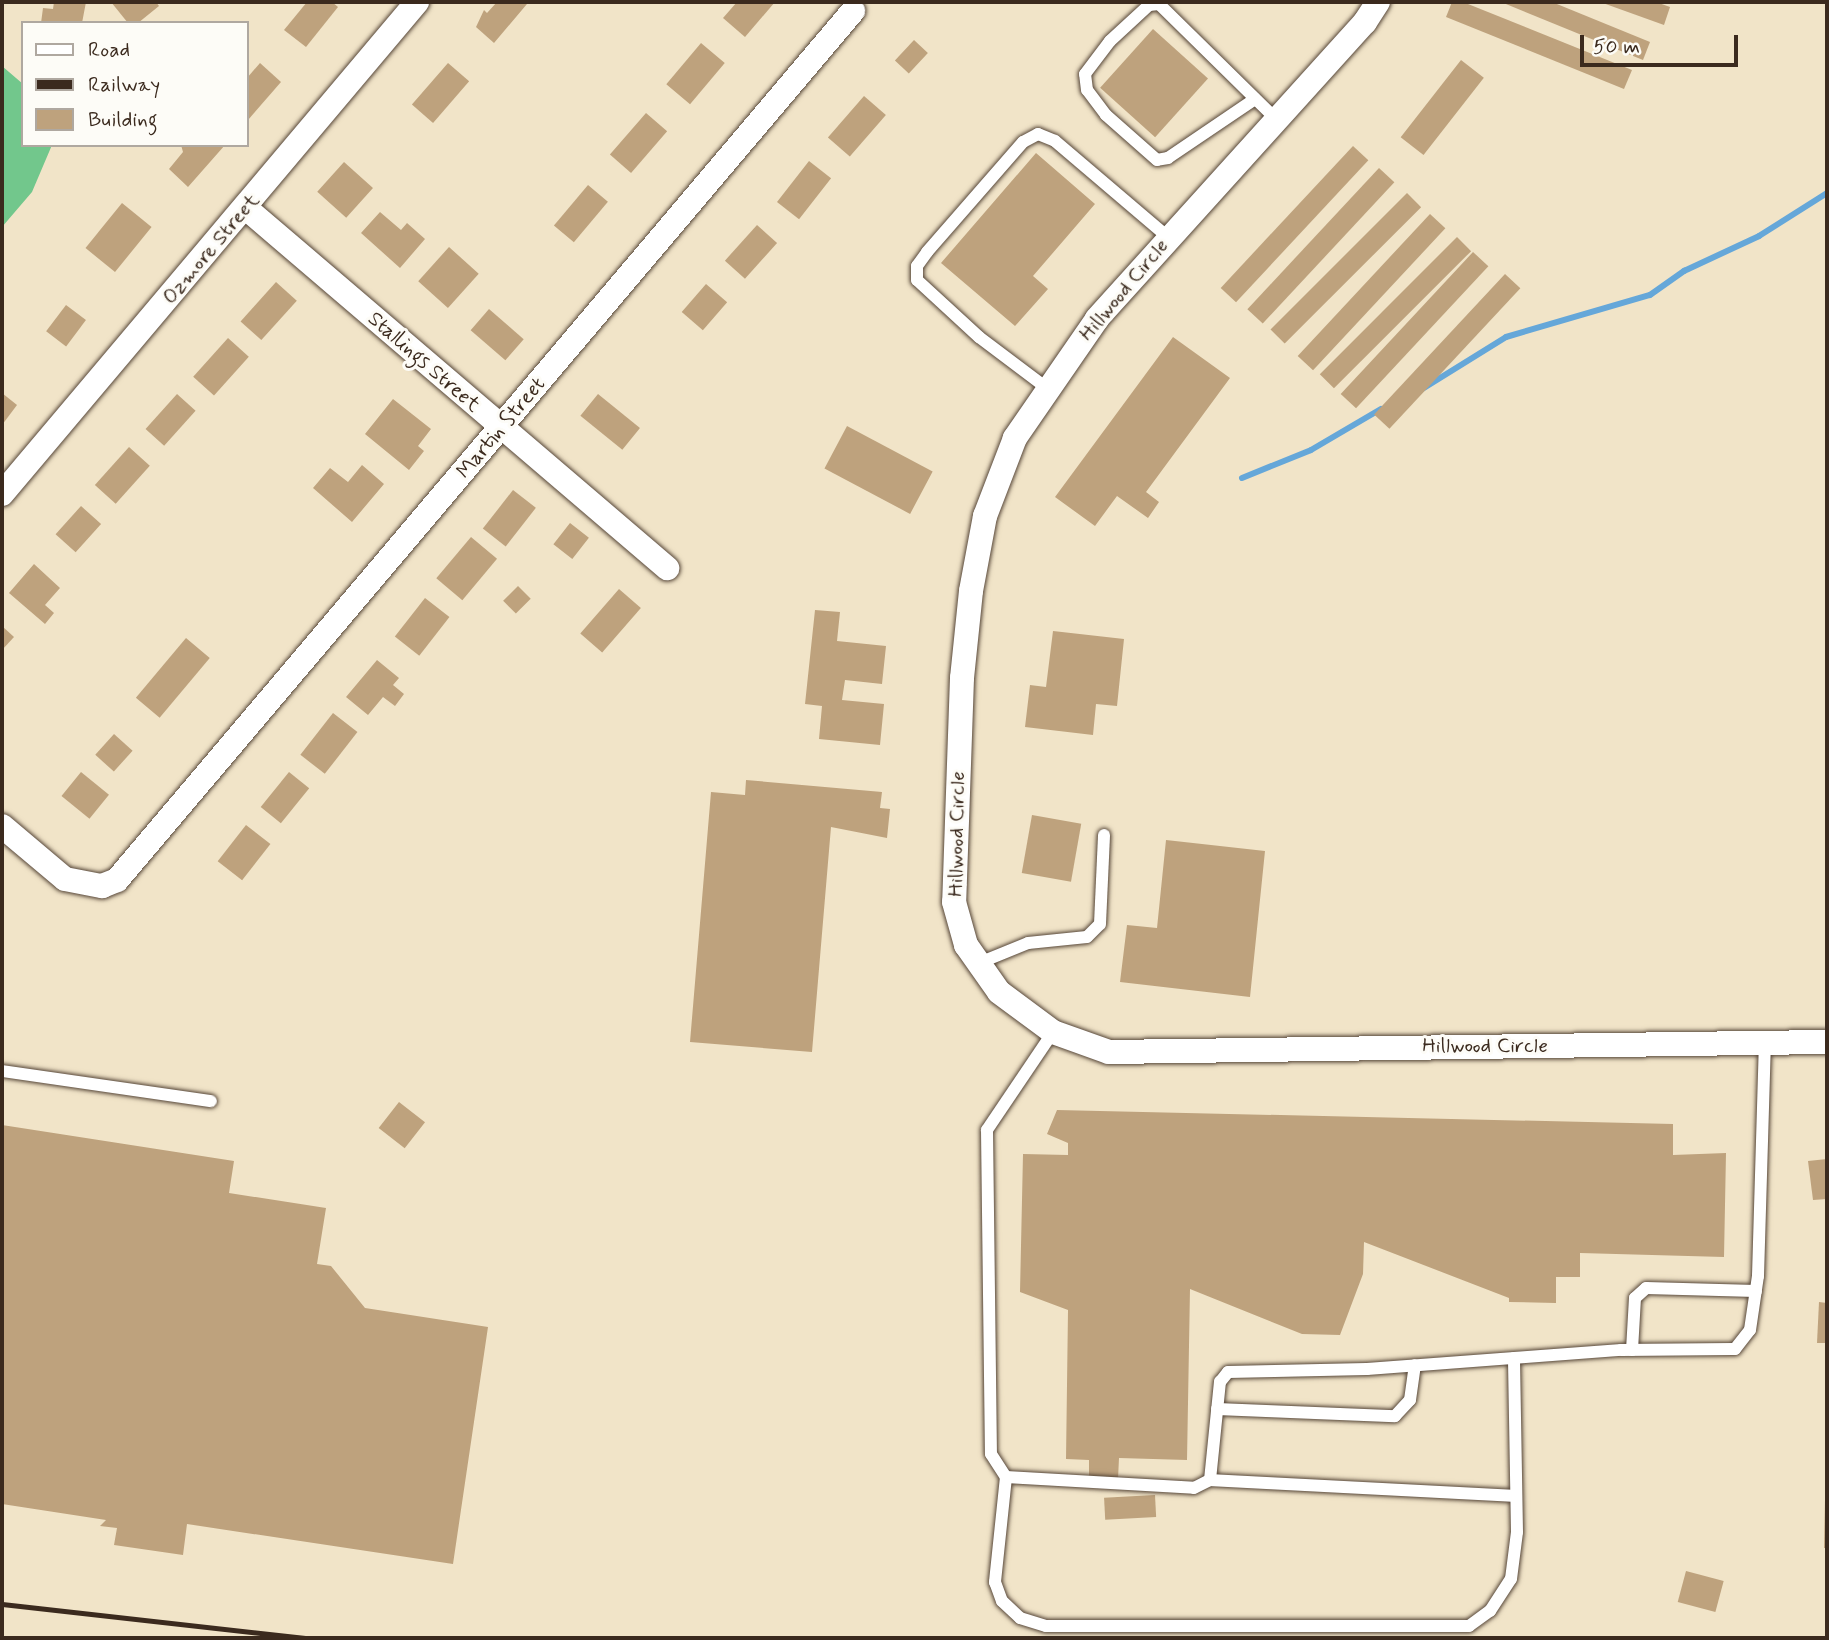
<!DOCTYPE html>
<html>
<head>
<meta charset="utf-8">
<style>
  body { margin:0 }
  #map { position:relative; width:1829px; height:1640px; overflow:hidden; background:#f1e4c8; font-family:Mynerve,sans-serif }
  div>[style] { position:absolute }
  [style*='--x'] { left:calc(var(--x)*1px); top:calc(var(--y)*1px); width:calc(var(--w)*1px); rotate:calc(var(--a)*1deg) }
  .green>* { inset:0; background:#72c78c }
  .stream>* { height:6px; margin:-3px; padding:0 3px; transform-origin:3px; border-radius:3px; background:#65a7d9 }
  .building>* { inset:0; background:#bea27d; transform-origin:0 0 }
  .roads { filter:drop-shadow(0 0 2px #564638) drop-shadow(0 0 2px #564638) }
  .service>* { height:12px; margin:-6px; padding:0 6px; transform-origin:6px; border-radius:6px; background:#fff }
  .minor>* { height:24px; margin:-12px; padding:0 12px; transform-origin:12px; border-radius:12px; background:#fff }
  .rail>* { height:5px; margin:-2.5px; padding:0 2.5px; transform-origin:2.5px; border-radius:2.5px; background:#3b2a1e }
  span { translate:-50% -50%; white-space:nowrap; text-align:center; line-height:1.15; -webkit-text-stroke:6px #fdfcf7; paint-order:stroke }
  .street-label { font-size:21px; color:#3b2a1e }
  .frame { position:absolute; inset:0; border:4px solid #3b2a1e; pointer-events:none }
  .legend { position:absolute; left:21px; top:21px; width:228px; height:126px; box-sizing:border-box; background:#fdfcf7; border:2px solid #afa8a0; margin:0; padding:9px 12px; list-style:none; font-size:21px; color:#3b2a1e }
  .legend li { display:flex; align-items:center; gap:14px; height:35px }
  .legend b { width:35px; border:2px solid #afa8a0 }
  .scale { position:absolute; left:1580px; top:35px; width:158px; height:32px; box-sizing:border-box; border:4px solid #3b2a1e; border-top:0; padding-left:9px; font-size:21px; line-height:24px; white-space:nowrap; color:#3b2a1e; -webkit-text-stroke:5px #fdfcf7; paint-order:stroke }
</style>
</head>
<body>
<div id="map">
  <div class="green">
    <i style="clip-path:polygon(2px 66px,23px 84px,23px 145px,52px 145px,32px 192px,2px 227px)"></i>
  </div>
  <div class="stream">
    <i style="--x:1419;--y:391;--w:102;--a:-31.8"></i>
    <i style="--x:1506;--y:337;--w:150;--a:-16.3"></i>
    <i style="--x:1650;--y:295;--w:42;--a:-35.2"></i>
    <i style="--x:1684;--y:271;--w:83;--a:-25"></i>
    <i style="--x:1759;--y:236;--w:80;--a:-32.3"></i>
    <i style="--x:1242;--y:478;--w:74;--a:-22.1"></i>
    <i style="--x:1311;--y:450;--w:81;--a:-30.4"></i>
  </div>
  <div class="building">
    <i style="clip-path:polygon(54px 2px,86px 2px,82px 23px,41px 23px,43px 8px,53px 9px)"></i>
    <i style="clip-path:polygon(111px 2px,156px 2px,159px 6px,138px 23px,128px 23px)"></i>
    <i style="clip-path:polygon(307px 2px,332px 2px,338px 7px,306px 47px,284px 30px)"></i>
    <i style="clip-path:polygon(497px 2px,527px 4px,494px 43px,476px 27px,484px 10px,487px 13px)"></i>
    <i style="clip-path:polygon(737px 2px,775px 2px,745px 37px,723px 18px)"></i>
    <i style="clip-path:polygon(1452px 2px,1463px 2px,1632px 70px,1624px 89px,1446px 17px)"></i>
    <i style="clip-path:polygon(1501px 2px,1552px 2px,1650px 42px,1643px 60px)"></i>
    <i style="clip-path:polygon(1600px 2px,1656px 2px,1670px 7px,1664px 25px)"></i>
    <i style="left:1153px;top:29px;width:74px;height:79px;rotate:42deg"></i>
    <i style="left:914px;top:40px;width:19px;height:28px;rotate:43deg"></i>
    <i style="left:701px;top:43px;width:31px;height:54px;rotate:40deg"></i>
    <i style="left:1461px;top:60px;width:29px;height:98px;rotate:38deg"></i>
    <i style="clip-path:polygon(260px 63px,281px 82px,248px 120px,247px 78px)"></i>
    <i style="left:448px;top:63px;width:28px;height:55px;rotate:41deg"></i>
    <i style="left:864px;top:96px;width:29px;height:55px;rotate:41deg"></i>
    <i style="left:646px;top:113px;width:28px;height:55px;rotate:41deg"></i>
    <i style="clip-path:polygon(181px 145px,225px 145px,188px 187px,169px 169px,183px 152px)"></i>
    <i style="left:1353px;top:146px;width:21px;height:194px;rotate:43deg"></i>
    <i style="clip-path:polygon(1036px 153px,1095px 204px,1033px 276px,1048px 289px,1015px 326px,941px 263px)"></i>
    <i style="left:809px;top:161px;width:28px;height:52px;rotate:38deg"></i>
    <i style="left:344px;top:162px;width:39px;height:40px;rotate:42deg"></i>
    <i style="left:1379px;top:168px;width:21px;height:193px;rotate:43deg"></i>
    <i style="left:588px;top:185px;width:26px;height:53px;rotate:40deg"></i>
    <i style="left:1407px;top:193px;width:20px;height:193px;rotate:45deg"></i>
    <i style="left:122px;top:203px;width:38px;height:58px;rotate:39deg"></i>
    <i style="clip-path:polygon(380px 212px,401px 230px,407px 223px,425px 239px,400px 268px,361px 233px)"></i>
    <i style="left:1430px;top:214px;width:21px;height:194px;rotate:43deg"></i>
    <i style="left:757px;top:225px;width:27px;height:48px;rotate:42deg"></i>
    <i style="left:1457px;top:237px;width:20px;height:194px;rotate:45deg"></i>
    <i style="left:449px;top:247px;width:40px;height:46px;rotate:42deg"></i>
    <i style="left:1473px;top:252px;width:21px;height:194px;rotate:43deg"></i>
    <i style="left:1505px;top:274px;width:21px;height:192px;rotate:43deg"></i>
    <i style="left:276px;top:282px;width:28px;height:53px;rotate:42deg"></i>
    <i style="left:706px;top:284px;width:28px;height:37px;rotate:41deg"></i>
    <i style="left:66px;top:305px;width:25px;height:33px;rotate:37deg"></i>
    <i style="left:489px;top:309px;width:46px;height:28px;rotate:41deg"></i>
    <i style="clip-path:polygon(1173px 337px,1230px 378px,1146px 492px,1159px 502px,1148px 518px,1117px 496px,1095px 526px,1055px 497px)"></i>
    <i style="left:228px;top:338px;width:28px;height:52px;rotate:42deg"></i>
    <i style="clip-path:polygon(2px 393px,17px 405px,2px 425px)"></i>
    <i style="left:177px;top:394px;width:25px;height:47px;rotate:42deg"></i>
    <i style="left:598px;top:394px;width:54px;height:28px;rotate:39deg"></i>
    <i style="clip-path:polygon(393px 399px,431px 429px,418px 446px,424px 451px,409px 470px,365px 434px)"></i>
    <i style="left:847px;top:426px;width:97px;height:48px;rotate:28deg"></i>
    <i style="left:129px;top:447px;width:28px;height:51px;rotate:42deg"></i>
    <i style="clip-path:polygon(362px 465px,384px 484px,352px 522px,313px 488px,330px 468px,348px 482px)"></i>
    <i style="left:513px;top:490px;width:29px;height:49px;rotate:38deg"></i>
    <i style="left:81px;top:506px;width:27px;height:38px;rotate:42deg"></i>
    <i style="left:570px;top:523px;width:24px;height:27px;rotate:38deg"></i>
    <i style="left:471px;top:537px;width:34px;height:54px;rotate:40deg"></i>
    <i style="clip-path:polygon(34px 564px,60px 588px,45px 605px,54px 613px,45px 624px,9px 593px)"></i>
    <i style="left:518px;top:586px;width:18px;height:21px;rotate:45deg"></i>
    <i style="left:619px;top:589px;width:29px;height:59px;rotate:41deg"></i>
    <i style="left:425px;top:598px;width:31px;height:49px;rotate:38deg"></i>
    <i style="clip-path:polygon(815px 610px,840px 612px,837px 641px,886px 646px,882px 684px,845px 680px,842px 700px,884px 704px,880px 745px,819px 739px,822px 706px,805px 704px)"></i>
    <i style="clip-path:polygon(2px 626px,14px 637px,2px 650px)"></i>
    <i style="clip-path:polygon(1053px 631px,1124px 639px,1117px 706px,1096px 704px,1093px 735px,1025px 727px,1030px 685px,1046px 687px)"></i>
    <i style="left:186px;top:638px;width:31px;height:78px;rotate:40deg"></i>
    <i style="clip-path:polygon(377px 660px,399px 678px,393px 685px,404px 694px,395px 706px,383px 697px,368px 715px,346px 697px)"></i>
    <i style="left:333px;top:713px;width:31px;height:53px;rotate:38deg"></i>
    <i style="left:114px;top:734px;width:25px;height:28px;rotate:42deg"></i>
    <i style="left:81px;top:772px;width:36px;height:31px;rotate:39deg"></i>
    <i style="left:289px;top:772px;width:26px;height:45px;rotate:39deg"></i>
    <i style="clip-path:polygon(746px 780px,882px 792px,880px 808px,890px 809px,887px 838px,831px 827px,812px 1052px,690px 1042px,711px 792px,745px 795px)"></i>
    <i style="left:1032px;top:815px;width:50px;height:59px;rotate:10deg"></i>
    <i style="left:246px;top:825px;width:31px;height:46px;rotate:38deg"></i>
    <i style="clip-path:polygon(1166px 840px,1265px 851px,1250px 997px,1120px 982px,1127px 925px,1157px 928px)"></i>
    <i style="left:399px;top:1102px;width:33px;height:33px;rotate:38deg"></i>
    <i style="clip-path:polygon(1057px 1110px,1673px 1124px,1673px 1155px,1726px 1153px,1724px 1257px,1580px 1253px,1580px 1277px,1556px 1277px,1556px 1303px,1509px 1302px,1509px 1298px,1364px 1242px,1363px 1274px,1340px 1335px,1302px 1334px,1190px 1289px,1187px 1460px,1119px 1458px,1118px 1479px,1089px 1478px,1089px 1460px,1066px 1459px,1068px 1310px,1020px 1292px,1023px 1154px,1068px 1155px,1068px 1143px,1047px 1134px)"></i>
    <i style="clip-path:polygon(2px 1125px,234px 1161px,229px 1193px,326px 1208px,317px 1264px,331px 1266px,365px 1308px,488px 1327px,453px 1564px,187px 1524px,183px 1555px,114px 1545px,117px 1528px,100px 1526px,106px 1520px,2px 1504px)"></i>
    <i style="clip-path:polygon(1827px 1159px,1827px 1199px,1813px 1200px,1808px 1161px)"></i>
    <i style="clip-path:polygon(1819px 1302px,1827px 1303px,1827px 1343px,1817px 1343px)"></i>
    <i style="left:1155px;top:1495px;width:22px;height:51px;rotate:87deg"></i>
    <i style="clip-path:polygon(1825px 1500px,1827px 1501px,1827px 1548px,1824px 1548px)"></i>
    <i style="left:1686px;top:1571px;width:39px;height:32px;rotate:15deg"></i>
  </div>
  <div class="roads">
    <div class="service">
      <i style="--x:1255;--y:99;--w:105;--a:145.9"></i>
      <i style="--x:1168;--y:158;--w:11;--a:170"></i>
      <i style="--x:1157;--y:160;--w:68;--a:-138.6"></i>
      <i style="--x:1106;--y:115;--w:31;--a:-127"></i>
      <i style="--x:1087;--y:90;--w:16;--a:-97"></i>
      <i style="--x:1085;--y:74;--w:41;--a:-52.9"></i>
      <i style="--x:1110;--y:41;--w:53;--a:-42.7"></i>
      <i style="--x:1149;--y:5;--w:10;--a:-6"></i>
      <i style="--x:1159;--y:4;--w:164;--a:44.5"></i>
      <i style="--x:1048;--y:389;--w:86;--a:-143"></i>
      <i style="--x:979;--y:337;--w:84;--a:-137.4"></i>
      <i style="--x:917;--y:280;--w:14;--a:-90"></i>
      <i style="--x:917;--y:266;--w:17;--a:-54"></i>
      <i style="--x:927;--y:252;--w:146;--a:-48.9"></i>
      <i style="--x:1023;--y:142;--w:17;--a:-28"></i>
      <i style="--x:1038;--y:134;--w:18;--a:22"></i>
      <i style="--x:1055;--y:141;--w:150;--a:40.4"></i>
      <i style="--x:979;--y:963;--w:53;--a:-22.2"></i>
      <i style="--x:1028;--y:943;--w:59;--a:-5.8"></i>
      <i style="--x:1087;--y:937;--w:18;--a:-45"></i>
      <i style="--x:1100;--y:924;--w:89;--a:-87.4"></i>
      <i style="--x:1053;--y:1032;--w:118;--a:124"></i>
      <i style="--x:987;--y:1130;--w:324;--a:89.3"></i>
      <i style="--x:991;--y:1454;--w:27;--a:57"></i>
      <i style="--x:1006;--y:1477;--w:188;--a:3.3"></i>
      <i style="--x:1194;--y:1488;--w:18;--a:-27"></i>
      <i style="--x:1210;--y:1480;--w:99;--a:-84.2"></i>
      <i style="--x:1220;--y:1382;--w:13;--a:-51"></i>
      <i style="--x:1228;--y:1372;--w:139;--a:-1.2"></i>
      <i style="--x:1367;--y:1369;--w:255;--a:-4.3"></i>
      <i style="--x:1621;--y:1350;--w:114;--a:-0.5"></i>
      <i style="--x:1735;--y:1349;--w:24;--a:-52"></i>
      <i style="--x:1750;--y:1330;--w:55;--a:-81.6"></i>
      <i style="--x:1758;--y:1276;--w:232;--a:-88.3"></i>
      <i style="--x:2;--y:1071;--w:211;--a:8.2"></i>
      <i style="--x:1632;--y:1350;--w:52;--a:-86.7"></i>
      <i style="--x:1635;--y:1298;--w:15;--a:-42"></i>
      <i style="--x:1646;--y:1288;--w:110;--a:1.6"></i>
      <i style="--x:1217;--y:1409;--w:178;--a:2.3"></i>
      <i style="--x:1395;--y:1416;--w:22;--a:-47"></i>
      <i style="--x:1410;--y:1400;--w:35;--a:-82"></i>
      <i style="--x:1006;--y:1477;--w:106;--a:96"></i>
      <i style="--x:995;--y:1582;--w:20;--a:70"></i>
      <i style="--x:1002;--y:1601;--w:25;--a:43"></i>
      <i style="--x:1020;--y:1618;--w:27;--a:17"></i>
      <i style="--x:1046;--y:1626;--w:423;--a:0"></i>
      <i style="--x:1469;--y:1626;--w:26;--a:-36"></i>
      <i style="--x:1490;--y:1611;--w:38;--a:-57"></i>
      <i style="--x:1511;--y:1579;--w:47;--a:-82.7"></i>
      <i style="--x:1517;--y:1532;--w:174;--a:-91"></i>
      <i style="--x:1210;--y:1480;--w:306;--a:3"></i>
    </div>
    <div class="minor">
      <i style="--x:1378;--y:2;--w:24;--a:123"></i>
      <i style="--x:1365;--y:22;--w:400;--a:132.1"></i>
      <i style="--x:1097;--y:319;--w:145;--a:124.6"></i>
      <i style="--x:1015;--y:438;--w:84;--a:111"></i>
      <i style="--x:985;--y:516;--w:76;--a:100.6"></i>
      <i style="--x:971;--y:591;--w:87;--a:95.9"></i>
      <i style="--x:962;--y:678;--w:224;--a:92"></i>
      <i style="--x:954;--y:902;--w:45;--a:74.4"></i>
      <i style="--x:966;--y:945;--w:57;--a:54.9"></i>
      <i style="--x:999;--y:992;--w:67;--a:36.5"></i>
      <i style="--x:1053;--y:1032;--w:59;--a:19.7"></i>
      <i style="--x:1109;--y:1052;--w:718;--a:-0.8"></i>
      <i style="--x:247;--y:209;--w:553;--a:40.52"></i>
      <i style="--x:2;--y:494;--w:644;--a:-49.85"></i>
      <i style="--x:2;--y:826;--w:82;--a:40.1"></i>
      <i style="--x:65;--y:879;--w:38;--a:11"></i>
      <i style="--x:102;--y:886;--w:16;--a:-22"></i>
      <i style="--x:117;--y:880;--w:1139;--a:-49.74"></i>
    </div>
  </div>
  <div class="rail">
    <i style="--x:2;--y:1604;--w:305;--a:6.4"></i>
  </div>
  <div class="street-label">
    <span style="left:211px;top:249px;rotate:-50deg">Ozmore Street</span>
    <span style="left:1124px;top:290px;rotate:-50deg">Hillwood Circle</span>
    <span style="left:424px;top:362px;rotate:41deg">Stallings Street</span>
    <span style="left:501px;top:428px;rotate:-50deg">Martin Street</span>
    <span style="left:957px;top:834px;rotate:-89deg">Hillwood Circle</span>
    <span style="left:1485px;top:1046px">Hillwood Circle</span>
  </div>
  <div class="frame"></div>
  <ul class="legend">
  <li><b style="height:9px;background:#fff"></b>Road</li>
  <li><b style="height:9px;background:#3b2a1e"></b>Railway</li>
  <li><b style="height:19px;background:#bea27d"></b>Building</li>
  </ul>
  <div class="scale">50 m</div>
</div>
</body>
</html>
